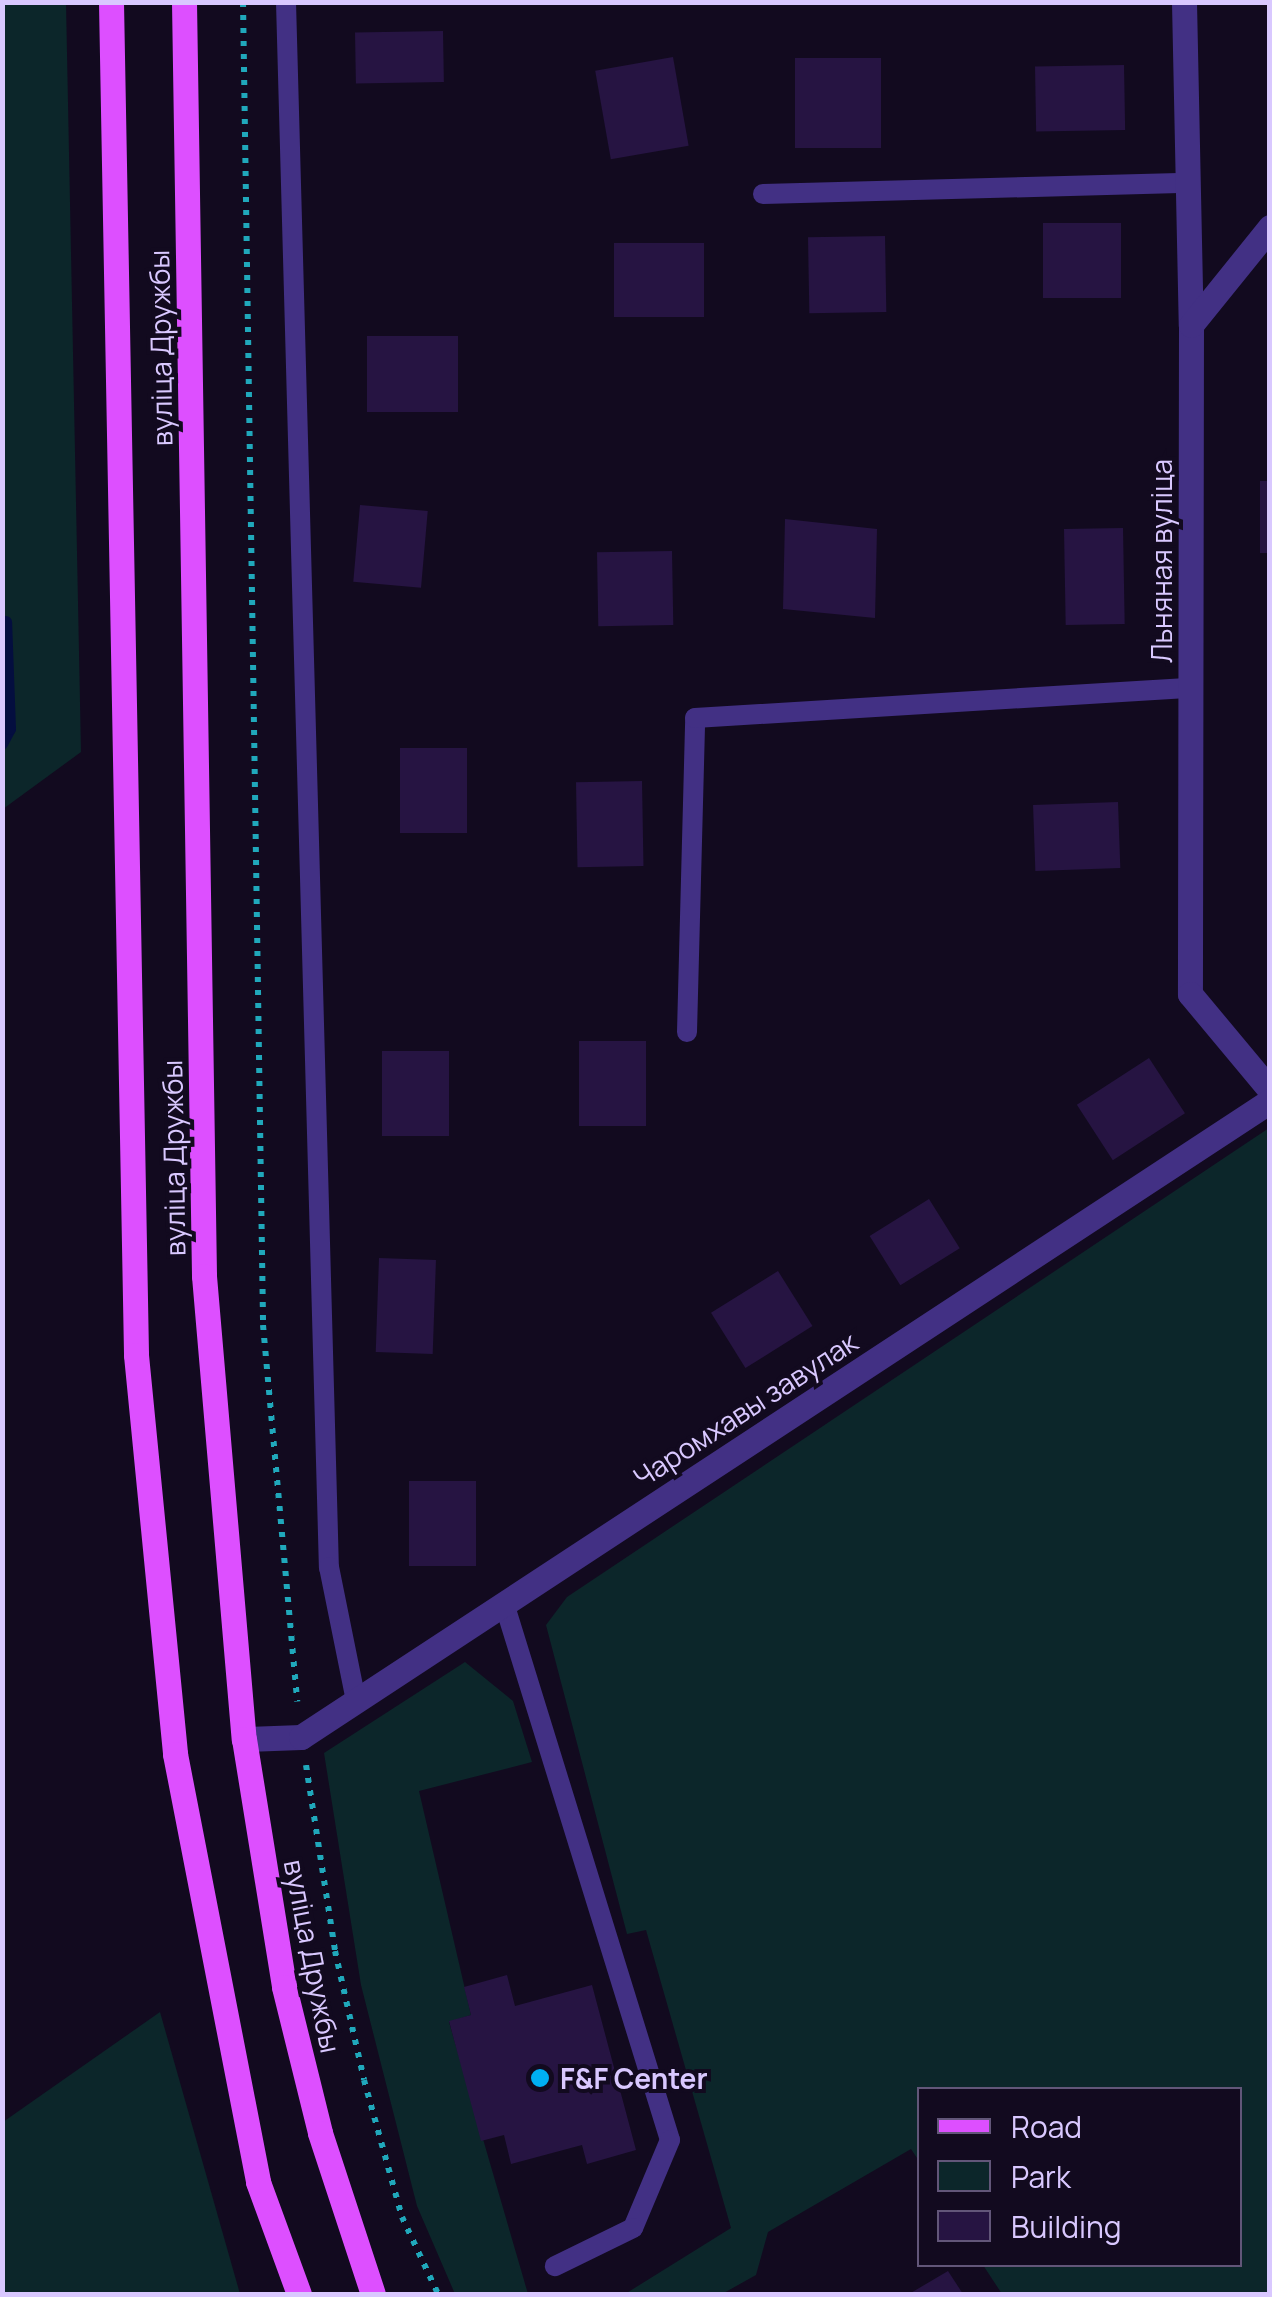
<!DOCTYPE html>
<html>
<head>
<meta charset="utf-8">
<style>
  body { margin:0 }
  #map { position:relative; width:1272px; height:2297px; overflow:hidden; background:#120a1f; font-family:Manrope,sans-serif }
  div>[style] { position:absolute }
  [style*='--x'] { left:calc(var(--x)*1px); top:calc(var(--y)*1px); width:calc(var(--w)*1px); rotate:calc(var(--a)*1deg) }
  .green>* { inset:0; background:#0c262a }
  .stream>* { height:12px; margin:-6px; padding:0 6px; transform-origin:6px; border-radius:6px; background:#040e3f }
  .building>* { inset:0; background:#261442; transform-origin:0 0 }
  .path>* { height:6px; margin-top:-3px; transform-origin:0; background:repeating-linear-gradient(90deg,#20a8bb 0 5px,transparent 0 13px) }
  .lane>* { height:20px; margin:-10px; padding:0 10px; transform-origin:10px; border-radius:10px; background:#423084 }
  .street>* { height:25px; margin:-12.5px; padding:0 12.5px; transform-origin:12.5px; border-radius:12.5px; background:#423084 }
  .primary>* { height:25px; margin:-12.5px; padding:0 12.5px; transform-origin:12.5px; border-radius:12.5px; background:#dd4fff }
  .dots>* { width:28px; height:28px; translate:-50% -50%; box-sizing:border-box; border:5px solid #120a1f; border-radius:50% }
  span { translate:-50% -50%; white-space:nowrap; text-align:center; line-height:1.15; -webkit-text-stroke:8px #120a1f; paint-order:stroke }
  .street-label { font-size:28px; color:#d9c8ff }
  .poi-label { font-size:28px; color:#d9c8ff; font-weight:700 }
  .left { translate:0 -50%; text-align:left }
  .frame { position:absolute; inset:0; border:5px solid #d9c8ff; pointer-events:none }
  .legend { position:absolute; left:917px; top:2087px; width:325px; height:180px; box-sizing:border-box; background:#120a1f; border:2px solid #625679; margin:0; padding:12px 18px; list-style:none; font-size:30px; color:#d9c8ff }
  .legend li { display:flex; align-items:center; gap:20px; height:50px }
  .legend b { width:50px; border:2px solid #625679 }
</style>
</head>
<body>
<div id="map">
  <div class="green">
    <i style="clip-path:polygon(2px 3px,66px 3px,81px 752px,3px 809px)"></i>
    <i style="clip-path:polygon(1269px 1128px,1269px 2294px,1002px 2294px,983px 2265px,1240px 2264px,1240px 2090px,920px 2090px,919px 2161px,911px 2149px,768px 2232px,756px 2275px,722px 2294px,625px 2294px,731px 2228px,646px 1930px,627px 1934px,546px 1625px,567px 1597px)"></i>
    <i style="clip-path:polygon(465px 1662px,513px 1701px,532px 1762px,419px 1791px,471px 2015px,449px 2022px,528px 2294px,455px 2294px,417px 2206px,361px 1985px,324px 1753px)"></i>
    <i style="clip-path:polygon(160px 2012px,240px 2294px,3px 2294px,3px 2122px)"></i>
  </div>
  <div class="stream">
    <i style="--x:2;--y:744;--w:17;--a:-62"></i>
    <i style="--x:10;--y:729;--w:107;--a:-92.1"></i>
  </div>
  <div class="building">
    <i style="left:443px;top:31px;width:51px;height:88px;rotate:89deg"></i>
    <i style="left:673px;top:57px;width:90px;height:79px;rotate:80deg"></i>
    <i style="left:795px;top:58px;width:86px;height:90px"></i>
    <i style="left:1124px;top:65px;width:65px;height:89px;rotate:89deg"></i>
    <i style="left:1043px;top:223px;width:78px;height:75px"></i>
    <i style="left:885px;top:236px;width:76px;height:77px;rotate:89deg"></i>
    <i style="left:614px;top:243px;width:90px;height:74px"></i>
    <i style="left:458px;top:336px;width:76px;height:91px;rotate:90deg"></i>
    <i style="left:1260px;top:481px;width:10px;height:72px"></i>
    <i style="left:360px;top:505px;width:68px;height:77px;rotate:5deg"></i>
    <i style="clip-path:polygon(785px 519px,877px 529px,875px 618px,783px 609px)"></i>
    <i style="left:1123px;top:528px;width:96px;height:59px;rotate:89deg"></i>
    <i style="left:672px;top:551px;width:74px;height:75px;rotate:89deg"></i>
    <i style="left:400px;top:748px;width:67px;height:85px"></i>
    <i style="left:642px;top:781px;width:85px;height:66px;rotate:89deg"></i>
    <i style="left:1118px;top:802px;width:66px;height:85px;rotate:88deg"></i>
    <i style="left:579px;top:1041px;width:67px;height:85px"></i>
    <i style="left:382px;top:1051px;width:67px;height:85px"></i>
    <i style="left:1149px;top:1058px;width:66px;height:86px;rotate:57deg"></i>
    <i style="left:929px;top:1199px;width:58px;height:70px;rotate:58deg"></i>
    <i style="left:379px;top:1258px;width:57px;height:94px;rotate:2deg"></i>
    <i style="left:778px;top:1271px;width:65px;height:79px;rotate:58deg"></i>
    <i style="left:476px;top:1481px;width:85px;height:67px;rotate:90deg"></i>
    <i style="clip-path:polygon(507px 1975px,515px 2006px,592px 1985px,636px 2150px,587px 2164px,582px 2145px,511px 2164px,504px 2135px,481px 2141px,449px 2021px,471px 2015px,464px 1987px)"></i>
    <i style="clip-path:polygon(948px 2271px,963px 2294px,909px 2294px)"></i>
  </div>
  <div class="path">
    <i style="--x:243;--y:2;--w:1323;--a:89.13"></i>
    <i style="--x:263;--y:1325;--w:378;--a:84.8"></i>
    <i style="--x:306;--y:1765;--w:188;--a:81.1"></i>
    <i style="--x:335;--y:1951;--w:132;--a:77.3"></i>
    <i style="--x:364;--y:2080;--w:142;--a:74.5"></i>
    <i style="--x:402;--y:2217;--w:85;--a:64.9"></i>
  </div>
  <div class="lane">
    <i style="--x:286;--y:2;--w:1566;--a:88.43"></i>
    <i style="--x:329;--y:1567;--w:137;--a:78.6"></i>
    <i style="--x:763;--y:194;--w:426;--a:-1.5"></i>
    <i style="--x:687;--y:1032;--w:314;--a:-88.5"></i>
    <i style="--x:695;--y:718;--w:497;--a:-3.5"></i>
    <i style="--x:504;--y:1603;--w:562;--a:72.82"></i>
    <i style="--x:670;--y:2140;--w:95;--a:112.8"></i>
    <i style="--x:633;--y:2228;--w:87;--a:154"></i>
  </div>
  <div class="street">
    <i style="--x:1184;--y:2;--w:323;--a:88.8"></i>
    <i style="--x:1191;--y:325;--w:669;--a:90.09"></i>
    <i style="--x:1190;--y:994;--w:125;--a:50.2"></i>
    <i style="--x:1191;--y:325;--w:126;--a:-51.1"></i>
    <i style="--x:244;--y:1739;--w:57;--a:-2"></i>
    <i style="--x:301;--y:1737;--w:1159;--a:-33.28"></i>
  </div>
  <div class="primary">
    <i style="--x:111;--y:2;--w:1353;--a:88.94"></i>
    <i style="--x:136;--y:1355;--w:401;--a:84.4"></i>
    <i style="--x:175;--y:1754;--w:436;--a:79"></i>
    <i style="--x:258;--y:2182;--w:119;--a:69.9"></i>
    <i style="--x:184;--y:2;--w:1274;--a:89.1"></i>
    <i style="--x:204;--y:1276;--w:465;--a:85.1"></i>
    <i style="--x:244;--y:1739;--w:251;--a:80.8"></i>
    <i style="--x:284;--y:1987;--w:150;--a:76.1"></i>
    <i style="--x:320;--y:2133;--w:169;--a:71.8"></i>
  </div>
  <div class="dots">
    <i style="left:540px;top:2078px;background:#00aff3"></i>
  </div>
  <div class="street-label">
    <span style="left:160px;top:348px;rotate:-91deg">вуліца Дружбы</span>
    <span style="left:1161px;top:561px;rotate:-90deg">Льняная вуліца</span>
    <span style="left:173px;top:1158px;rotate:-91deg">вуліца Дружбы</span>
    <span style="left:745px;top:1409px;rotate:-33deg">Чаромхавы завулак</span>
    <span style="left:313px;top:1956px;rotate:79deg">вуліца Дружбы</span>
  </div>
  <div class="poi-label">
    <span class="left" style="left:560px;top:2078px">F&amp;F Center</span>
  </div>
  <div class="frame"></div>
  <ul class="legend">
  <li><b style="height:12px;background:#dd4fff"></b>Road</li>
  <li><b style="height:28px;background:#0c262a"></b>Park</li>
  <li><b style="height:28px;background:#261442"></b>Building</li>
  </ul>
</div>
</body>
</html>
